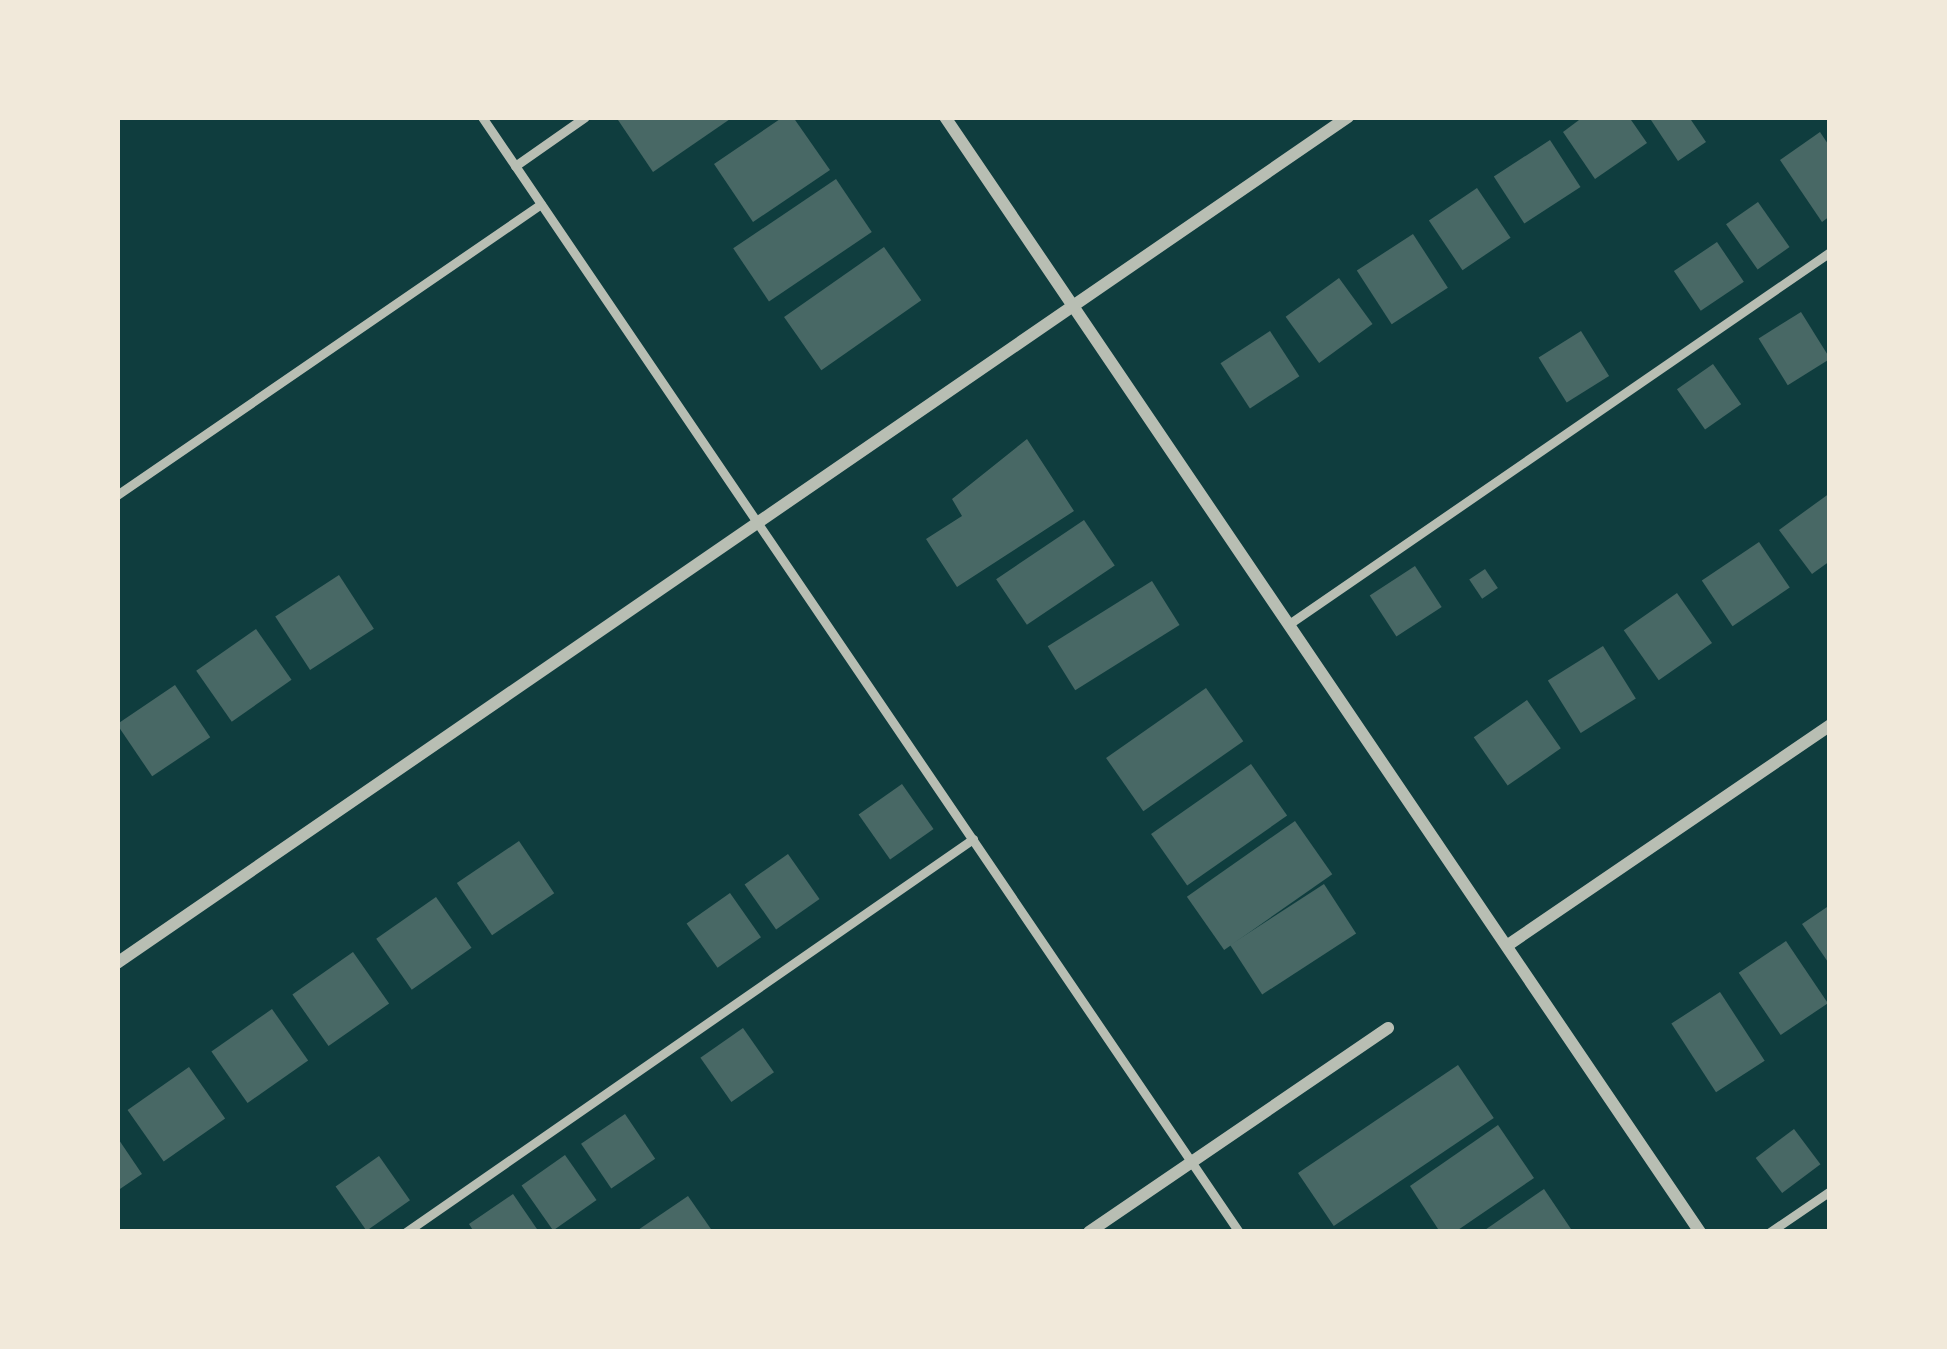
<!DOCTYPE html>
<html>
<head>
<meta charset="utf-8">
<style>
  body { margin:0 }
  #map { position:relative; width:1947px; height:1349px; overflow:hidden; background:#0f3d3e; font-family:Roboto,sans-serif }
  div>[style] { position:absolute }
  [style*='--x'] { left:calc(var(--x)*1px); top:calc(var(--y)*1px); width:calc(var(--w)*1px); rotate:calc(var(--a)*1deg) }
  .building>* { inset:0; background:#486865; transform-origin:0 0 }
  .service>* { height:9px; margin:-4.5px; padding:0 4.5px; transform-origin:4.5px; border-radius:4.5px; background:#b8beb3 }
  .minor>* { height:12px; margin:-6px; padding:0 6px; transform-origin:6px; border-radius:6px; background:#b8beb3 }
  span { translate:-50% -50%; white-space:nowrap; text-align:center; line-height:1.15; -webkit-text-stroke:9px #f1e9da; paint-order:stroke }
  .frame { position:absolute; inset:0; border:120px solid #f1e9da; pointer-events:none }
</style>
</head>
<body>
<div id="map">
  <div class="building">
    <i style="clip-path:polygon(616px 117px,733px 117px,653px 172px)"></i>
    <i style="clip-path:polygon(783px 117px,793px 117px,830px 170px,753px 222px,714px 164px)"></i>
    <i style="clip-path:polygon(1583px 117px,1629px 117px,1647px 143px,1595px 179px,1563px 132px)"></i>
    <i style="clip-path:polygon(1649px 117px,1689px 117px,1706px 142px,1678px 161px)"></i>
    <i style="clip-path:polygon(1820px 132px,1830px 147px,1830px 216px,1822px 222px,1780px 160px)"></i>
    <i style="left:1550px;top:140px;width:56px;height:67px;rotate:57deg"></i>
    <i style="left:836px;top:179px;width:64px;height:124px;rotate:56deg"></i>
    <i style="left:1477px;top:188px;width:60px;height:58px;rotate:56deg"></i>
    <i style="left:1758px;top:202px;width:55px;height:39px;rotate:55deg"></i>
    <i style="left:1413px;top:234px;width:64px;height:67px;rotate:57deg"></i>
    <i style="left:1717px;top:242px;width:48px;height:52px;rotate:56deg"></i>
    <i style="left:884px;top:247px;width:65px;height:122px;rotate:55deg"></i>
    <i style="left:1339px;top:278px;width:57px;height:66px;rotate:54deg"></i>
    <i style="left:1801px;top:312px;width:55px;height:50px;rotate:58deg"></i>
    <i style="left:1270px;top:331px;width:54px;height:59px;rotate:57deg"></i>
    <i style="left:1581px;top:331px;width:53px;height:50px;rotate:58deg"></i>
    <i style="left:1713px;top:364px;width:49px;height:44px;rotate:55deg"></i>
    <i style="clip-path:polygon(1027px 439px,1074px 511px,957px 587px,926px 539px,962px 516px,952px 499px)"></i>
    <i style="clip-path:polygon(1830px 493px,1830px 561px,1812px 574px,1779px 530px)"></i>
    <i style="left:1084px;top:520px;width:55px;height:106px;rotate:56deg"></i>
    <i style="left:1759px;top:542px;width:55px;height:69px;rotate:56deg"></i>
    <i style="left:1415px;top:566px;width:49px;height:54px;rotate:57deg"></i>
    <i style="left:1485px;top:569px;width:23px;height:19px;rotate:56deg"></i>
    <i style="left:339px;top:575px;width:64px;height:76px;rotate:57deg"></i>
    <i style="left:1152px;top:581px;width:52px;height:123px;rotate:58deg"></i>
    <i style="left:1677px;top:593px;width:61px;height:65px;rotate:55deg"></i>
    <i style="left:256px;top:629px;width:62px;height:73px;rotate:55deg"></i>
    <i style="left:1603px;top:646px;width:62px;height:65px;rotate:58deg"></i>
    <i style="left:175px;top:685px;width:63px;height:70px;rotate:56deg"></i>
    <i style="left:1206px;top:688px;width:65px;height:122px;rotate:55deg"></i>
    <i style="left:1527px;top:700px;width:59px;height:65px;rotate:55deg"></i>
    <i style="left:1251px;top:764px;width:63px;height:122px;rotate:55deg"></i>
    <i style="left:902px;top:784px;width:55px;height:53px;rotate:55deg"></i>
    <i style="left:1295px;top:821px;width:65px;height:132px;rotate:55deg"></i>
    <i style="left:519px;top:841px;width:63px;height:75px;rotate:56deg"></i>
    <i style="left:788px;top:854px;width:55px;height:53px;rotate:55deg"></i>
    <i style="left:1324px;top:884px;width:59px;height:112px;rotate:57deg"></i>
    <i style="left:730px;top:893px;width:54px;height:53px;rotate:55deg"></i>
    <i style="left:436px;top:897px;width:62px;height:73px;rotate:55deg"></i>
    <i style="clip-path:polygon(1830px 905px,1830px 965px,1802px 924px)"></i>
    <i style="left:1786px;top:941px;width:75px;height:57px;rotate:56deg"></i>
    <i style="left:353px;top:952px;width:63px;height:74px;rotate:55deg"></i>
    <i style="left:1720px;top:992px;width:82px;height:58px;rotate:57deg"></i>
    <i style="left:272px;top:1009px;width:63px;height:74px;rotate:55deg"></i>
    <i style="left:743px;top:1028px;width:54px;height:52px;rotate:55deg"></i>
    <i style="left:1458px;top:1065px;width:64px;height:193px;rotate:56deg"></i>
    <i style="left:189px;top:1067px;width:63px;height:75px;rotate:55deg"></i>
    <i style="left:625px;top:1114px;width:54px;height:53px;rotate:56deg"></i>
    <i style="clip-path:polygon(1498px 1125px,1534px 1178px,1455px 1232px,1440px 1232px,1410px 1186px)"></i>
    <i style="left:1794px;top:1129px;width:44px;height:48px;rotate:53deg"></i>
    <i style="clip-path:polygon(117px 1137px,142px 1174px,117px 1191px)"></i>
    <i style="left:565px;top:1155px;width:55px;height:53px;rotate:55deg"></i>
    <i style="left:379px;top:1156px;width:54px;height:53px;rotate:55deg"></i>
    <i style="clip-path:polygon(1544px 1189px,1573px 1232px,1482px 1232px)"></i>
    <i style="clip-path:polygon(513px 1194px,539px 1232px,474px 1232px,469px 1224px)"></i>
    <i style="clip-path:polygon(688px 1196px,713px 1232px,635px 1232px)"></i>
  </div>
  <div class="service">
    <i style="--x:482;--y:117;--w:1348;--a:55.83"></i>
    <i style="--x:515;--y:166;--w:85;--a:-35"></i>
    <i style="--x:117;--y:495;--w:514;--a:-34.46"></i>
    <i style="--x:1289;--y:624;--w:657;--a:-34.51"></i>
    <i style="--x:406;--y:1232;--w:690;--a:-34.73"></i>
    <i style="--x:1770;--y:1232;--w:73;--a:-34.3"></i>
  </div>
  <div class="minor">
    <i style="--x:945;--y:117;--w:1347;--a:55.9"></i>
    <i style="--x:1508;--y:945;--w:390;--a:-34.3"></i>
    <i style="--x:117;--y:963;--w:1494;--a:-34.5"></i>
    <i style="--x:1089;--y:1232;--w:362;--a:-34.3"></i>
  </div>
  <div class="frame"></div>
</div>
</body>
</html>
